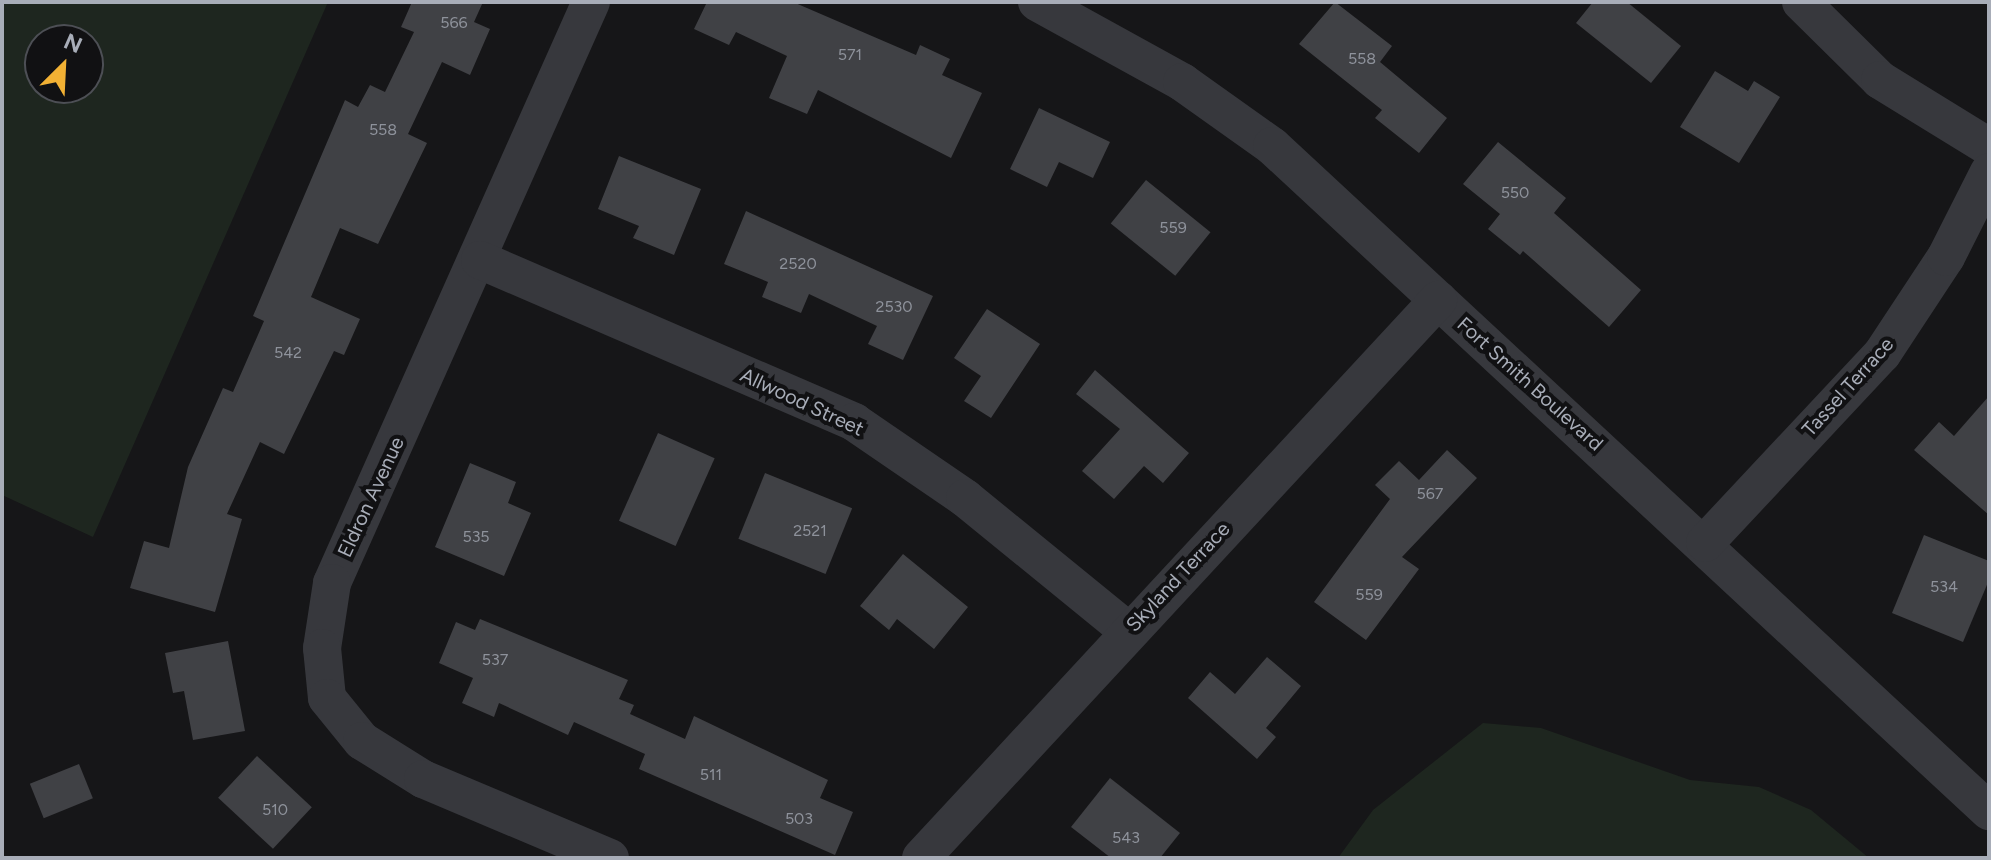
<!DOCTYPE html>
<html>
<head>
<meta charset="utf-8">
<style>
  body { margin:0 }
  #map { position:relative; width:1991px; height:860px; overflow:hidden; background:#161618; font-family:Figtree,sans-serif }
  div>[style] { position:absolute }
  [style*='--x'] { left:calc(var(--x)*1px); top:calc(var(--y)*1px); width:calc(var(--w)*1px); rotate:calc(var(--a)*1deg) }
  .green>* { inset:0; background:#1e261f }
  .building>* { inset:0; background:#404145; transform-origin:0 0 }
  .minor>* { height:38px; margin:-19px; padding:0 19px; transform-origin:19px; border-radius:19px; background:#37383d }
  span { translate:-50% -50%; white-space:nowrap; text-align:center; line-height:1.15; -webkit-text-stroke:8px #111113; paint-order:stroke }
  .number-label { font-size:16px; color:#8e929b }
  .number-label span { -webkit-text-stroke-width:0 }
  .street-label { font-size:20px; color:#a8adb8 }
  .frame { position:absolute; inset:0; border:4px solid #a8adb8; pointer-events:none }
  .north { position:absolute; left:24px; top:24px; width:80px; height:80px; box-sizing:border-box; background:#111113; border:2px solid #4d4f55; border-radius:50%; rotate:24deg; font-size:22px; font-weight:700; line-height:32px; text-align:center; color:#a8adb8 }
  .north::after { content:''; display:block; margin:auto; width:28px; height:36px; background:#f2b134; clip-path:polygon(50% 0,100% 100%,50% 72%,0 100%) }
</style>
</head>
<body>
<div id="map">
  <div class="green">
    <i style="clip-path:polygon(evenodd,2px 2px,328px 2px,93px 537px,2px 495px,2px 2px,40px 40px,88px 40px,88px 88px,40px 88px,40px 40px)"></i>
    <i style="clip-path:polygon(1483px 723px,1541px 728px,1690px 780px,1759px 787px,1811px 810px,1869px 858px,1338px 858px,1373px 810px)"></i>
  </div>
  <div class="building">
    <i style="clip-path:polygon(412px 2px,483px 2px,474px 22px,490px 29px,470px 75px,442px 62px,408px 134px,427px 143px,378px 244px,340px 228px,311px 297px,360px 319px,344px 355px,334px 351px,284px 454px,260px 442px,227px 514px,242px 519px,215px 612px,130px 588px,144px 541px,169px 548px,188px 467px,223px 388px,233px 392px,264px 321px,253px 316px,345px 100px,358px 107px,370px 85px,385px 92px,414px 32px,401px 27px)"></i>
    <i style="clip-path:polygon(707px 2px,793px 2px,916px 55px,920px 45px,950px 59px,942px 75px,982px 93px,951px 158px,818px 90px,807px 114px,769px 98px,787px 56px,736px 32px,729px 45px,694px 29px)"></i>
    <i style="clip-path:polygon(1335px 2px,1392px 46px,1380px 62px,1447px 118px,1419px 153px,1375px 118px,1382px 110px,1299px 44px)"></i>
    <i style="clip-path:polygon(1593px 2px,1627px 2px,1681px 46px,1651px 83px,1576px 23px)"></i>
    <i style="clip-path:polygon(1715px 71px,1748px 91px,1754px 81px,1780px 97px,1739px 163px,1680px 127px)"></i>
    <i style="clip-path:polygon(1039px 108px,1110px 142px,1093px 178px,1059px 162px,1047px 187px,1010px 169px)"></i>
    <i style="clip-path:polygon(1498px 142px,1566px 198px,1554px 213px,1641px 290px,1609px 327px,1523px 251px,1520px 255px,1488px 229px,1500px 214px,1463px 184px)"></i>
    <i style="clip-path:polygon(619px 156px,701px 189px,674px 255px,633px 238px,639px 226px,598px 209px)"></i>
    <i style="left:1146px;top:180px;width:83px;height:56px;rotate:39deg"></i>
    <i style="clip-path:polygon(746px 211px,933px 296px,903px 360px,868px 344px,877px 326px,809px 294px,801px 313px,762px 297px,768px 282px,724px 264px)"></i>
    <i style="clip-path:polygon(987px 309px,1040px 344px,991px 418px,964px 401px,981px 376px,954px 358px)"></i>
    <i style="clip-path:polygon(1095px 370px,1189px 453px,1163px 483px,1144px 466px,1114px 499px,1082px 471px,1120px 429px,1076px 394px)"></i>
    <i style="clip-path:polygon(1989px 396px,1989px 515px,1914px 450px,1939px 422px,1954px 436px)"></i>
    <i style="left:658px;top:433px;width:62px;height:96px;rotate:24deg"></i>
    <i style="clip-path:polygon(1447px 450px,1477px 478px,1402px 557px,1419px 569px,1366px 640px,1314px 602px,1390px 499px,1375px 485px,1399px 461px,1419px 480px)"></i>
    <i style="clip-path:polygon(470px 463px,516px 482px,508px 503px,531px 513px,504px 576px,435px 547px)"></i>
    <i style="left:765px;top:473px;width:94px;height:71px;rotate:22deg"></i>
    <i style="clip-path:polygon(1924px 535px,1989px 561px,1989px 580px,1963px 642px,1892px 613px)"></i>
    <i style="clip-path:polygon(903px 554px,968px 607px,934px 649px,897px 619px,889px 630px,860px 606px)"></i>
    <i style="clip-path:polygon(480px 619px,628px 680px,619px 699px,634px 705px,630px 714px,685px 739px,694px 716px,828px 780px,820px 798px,853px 812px,835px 855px,639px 769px,645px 754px,574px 722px,568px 735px,499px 703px,494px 717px,462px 703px,473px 678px,439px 663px,456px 622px,475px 630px)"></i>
    <i style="clip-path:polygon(228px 641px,245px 731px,193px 740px,184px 691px,173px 693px,165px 653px)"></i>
    <i style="clip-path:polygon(1267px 657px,1301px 686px,1266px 728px,1276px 737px,1257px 759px,1188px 698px,1210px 672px,1235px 694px)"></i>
    <i style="left:257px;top:756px;width:75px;height:57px;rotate:43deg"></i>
    <i style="left:79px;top:764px;width:37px;height:53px;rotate:68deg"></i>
    <i style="clip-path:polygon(1110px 778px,1180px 833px,1160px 858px,1111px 858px,1071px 827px)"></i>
  </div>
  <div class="minor">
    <i style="--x:591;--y:2;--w:636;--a:114.03"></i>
    <i style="--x:332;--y:583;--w:66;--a:98.7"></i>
    <i style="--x:322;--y:648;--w:50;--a:84.3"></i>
    <i style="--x:327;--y:698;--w:55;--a:50.9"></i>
    <i style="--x:362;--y:741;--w:72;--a:31.9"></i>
    <i style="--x:423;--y:779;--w:203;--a:22.9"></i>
    <i style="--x:1037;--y:2;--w:166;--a:28.9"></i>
    <i style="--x:1182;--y:82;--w:110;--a:35.4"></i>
    <i style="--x:1272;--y:146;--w:978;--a:42.85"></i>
    <i style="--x:1801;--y:2;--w:111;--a:44.6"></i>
    <i style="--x:1880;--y:80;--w:128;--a:31.6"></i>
    <i style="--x:480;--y:260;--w:408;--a:23.4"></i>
    <i style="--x:854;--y:422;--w:135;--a:34.4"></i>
    <i style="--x:965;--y:498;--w:209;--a:39.2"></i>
    <i style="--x:1705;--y:543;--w:259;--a:-46.9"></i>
    <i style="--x:1882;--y:354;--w:116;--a:-56.6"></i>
    <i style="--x:1946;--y:257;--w:95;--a:-63.2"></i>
    <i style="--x:921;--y:858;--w:761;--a:-47.18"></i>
  </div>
  <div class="number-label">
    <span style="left:454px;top:23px">566</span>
    <span style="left:850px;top:55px">571</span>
    <span style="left:1362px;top:59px">558</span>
    <span style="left:383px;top:130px">558</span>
    <span style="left:1515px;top:193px">550</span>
    <span style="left:1173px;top:228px">559</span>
    <span style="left:798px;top:264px">2520</span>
    <span style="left:894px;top:307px">2530</span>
    <span style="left:288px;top:353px">542</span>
    <span style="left:1430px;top:494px">567</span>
    <span style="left:810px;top:531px">2521</span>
    <span style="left:476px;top:537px">535</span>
    <span style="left:1944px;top:587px">534</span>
    <span style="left:1369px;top:595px">559</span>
    <span style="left:495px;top:660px">537</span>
    <span style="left:711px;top:775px">511</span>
    <span style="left:275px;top:810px">510</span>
    <span style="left:799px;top:819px">503</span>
    <span style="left:1126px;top:838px">543</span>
  </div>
  <div class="street-label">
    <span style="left:1530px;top:384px;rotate:42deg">Fort Smith Boulevard</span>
    <span style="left:1848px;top:387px;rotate:-48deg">Tassel Terrace</span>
    <span style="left:802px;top:402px;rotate:25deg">Allwood Street</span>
    <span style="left:371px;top:497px;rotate:-65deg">Eldron Avenue</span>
    <span style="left:1178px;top:577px;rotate:-47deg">Skyland Terrace</span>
  </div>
  <div class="frame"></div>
  <div class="north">N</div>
</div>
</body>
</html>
